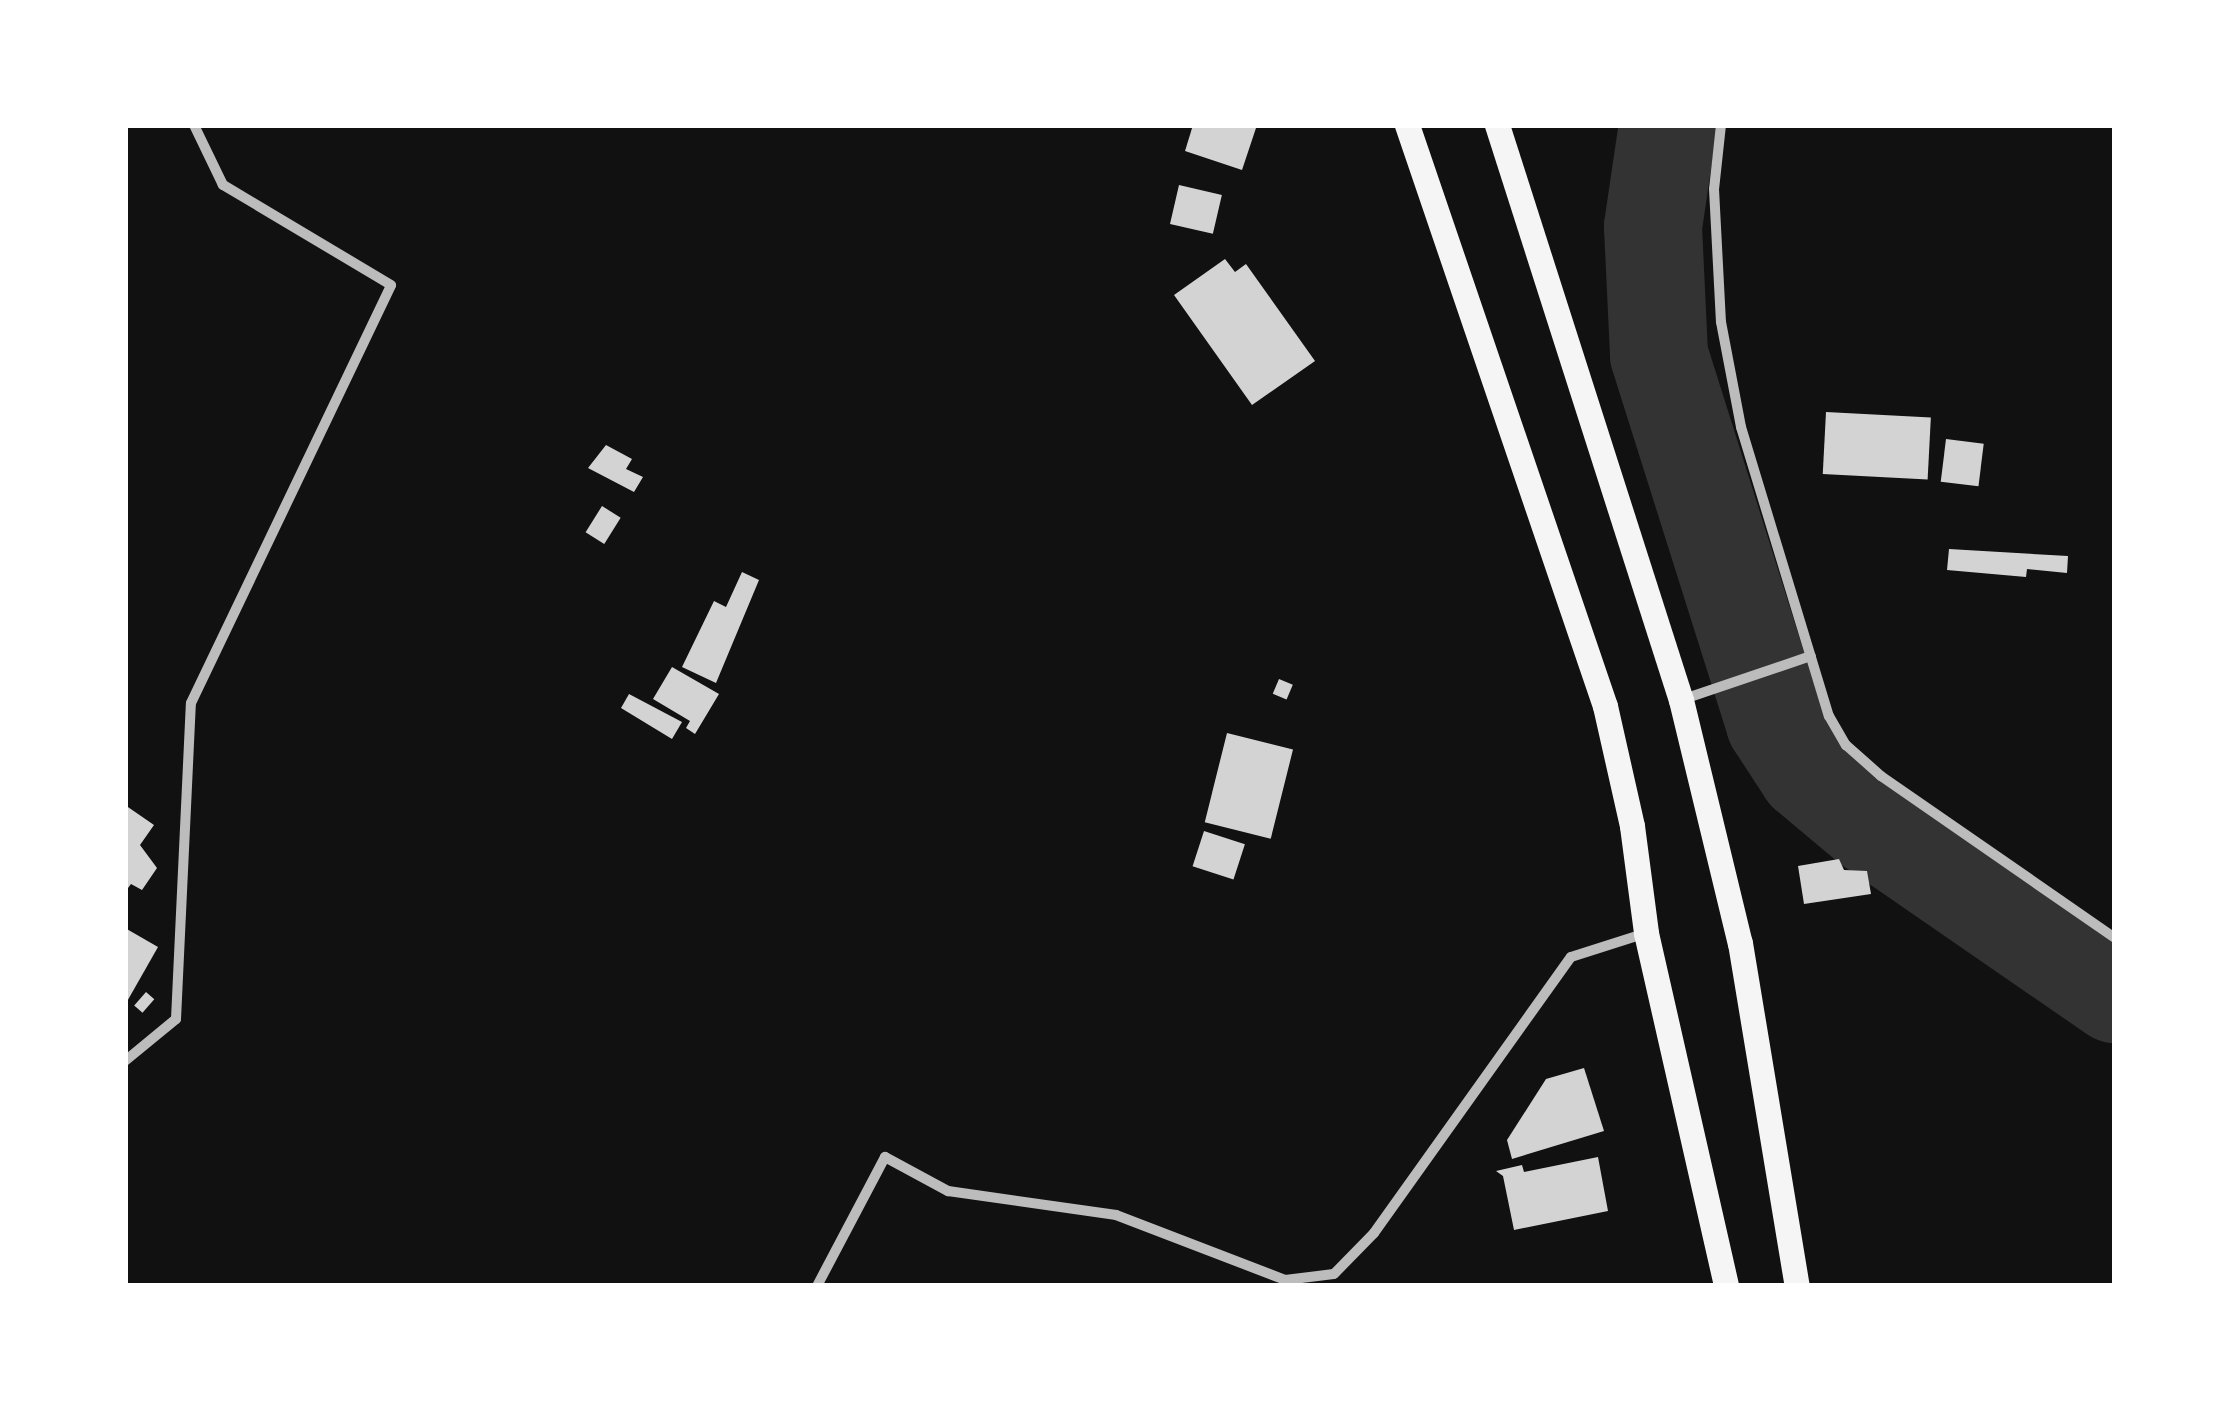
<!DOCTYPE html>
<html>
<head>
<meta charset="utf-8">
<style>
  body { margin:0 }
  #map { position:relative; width:2240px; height:1411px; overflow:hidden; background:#111; font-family:"Roboto Condensed",sans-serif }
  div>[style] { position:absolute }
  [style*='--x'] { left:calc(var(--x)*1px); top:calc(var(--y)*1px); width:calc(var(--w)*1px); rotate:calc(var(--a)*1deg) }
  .river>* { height:98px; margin:-49px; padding:0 49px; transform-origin:49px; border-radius:49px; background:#333 }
  .building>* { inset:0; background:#d3d3d3; transform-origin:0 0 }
  .minor>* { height:10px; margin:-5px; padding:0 5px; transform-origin:5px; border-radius:5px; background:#bcbcbc }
  .primary>* { height:25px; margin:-12.5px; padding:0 12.5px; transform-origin:12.5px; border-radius:12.5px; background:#f5f5f5 }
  span { translate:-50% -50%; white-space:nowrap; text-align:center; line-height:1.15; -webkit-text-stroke:10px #fff; paint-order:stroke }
  .frame { position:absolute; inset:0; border:128px solid #fff; pointer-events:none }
</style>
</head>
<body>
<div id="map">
  <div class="river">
    <i style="--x:1668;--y:125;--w:103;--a:98.4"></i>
    <i style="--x:1653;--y:227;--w:128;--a:87.3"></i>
    <i style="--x:1659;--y:355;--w:386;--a:72.5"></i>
    <i style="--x:1775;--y:723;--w:59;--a:56.9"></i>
    <i style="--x:1807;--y:772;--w:82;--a:40.1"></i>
    <i style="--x:1870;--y:825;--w:298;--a:34.6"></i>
  </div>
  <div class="building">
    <i style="clip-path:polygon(1193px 125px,1257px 125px,1242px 170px,1185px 151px)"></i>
    <i style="left:1179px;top:185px;width:44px;height:40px;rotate:13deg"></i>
    <i style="clip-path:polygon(1225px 259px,1235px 272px,1246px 264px,1315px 361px,1252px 405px,1174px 295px)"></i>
    <i style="left:1826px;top:412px;width:105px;height:62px;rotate:3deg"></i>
    <i style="left:1946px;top:439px;width:38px;height:43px;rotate:7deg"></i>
    <i style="clip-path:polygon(606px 445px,632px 459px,626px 469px,643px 477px,634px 492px,588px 468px)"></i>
    <i style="left:602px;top:506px;width:22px;height:31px;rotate:32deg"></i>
    <i style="clip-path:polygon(1949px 549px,2068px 556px,2067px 573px,2027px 569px,2026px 577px,1947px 570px)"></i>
    <i style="clip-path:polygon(742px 572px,759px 580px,716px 683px,682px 667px,714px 601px,726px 607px)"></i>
    <i style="clip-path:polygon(672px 667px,719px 694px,695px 734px,686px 728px,690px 721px,653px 699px)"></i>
    <i style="left:1279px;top:679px;width:15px;height:16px;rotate:23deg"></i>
    <i style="clip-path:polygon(629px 694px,682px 722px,672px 739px,621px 708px)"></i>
    <i style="left:1227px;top:733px;width:68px;height:92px;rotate:14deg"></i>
    <i style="clip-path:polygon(125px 805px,154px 825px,140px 845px,157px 868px,142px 890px,131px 884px,125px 892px)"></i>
    <i style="left:1204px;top:831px;width:43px;height:37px;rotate:18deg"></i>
    <i style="clip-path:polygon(1839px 859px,1844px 870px,1867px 871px,1871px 894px,1804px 904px,1798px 866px)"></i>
    <i style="clip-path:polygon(125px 928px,158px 947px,125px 1005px)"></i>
    <i style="left:146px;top:992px;width:11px;height:18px;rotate:41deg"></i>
    <i style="clip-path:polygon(1584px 1068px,1604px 1131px,1512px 1159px,1507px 1140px,1546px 1079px)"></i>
    <i style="clip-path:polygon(1598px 1157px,1608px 1211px,1514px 1230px,1503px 1176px,1496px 1171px,1522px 1165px,1524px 1172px)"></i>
  </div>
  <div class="minor">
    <i style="--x:1721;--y:125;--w:64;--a:96.2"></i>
    <i style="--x:1714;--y:189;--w:133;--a:87"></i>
    <i style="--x:1721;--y:322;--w:107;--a:79.2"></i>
    <i style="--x:1741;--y:427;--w:302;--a:73.1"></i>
    <i style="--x:1829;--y:716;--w:34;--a:60"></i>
    <i style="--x:1846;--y:745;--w:47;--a:41.5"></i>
    <i style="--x:1881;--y:776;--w:285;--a:34.7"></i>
    <i style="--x:1681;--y:700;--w:137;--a:-18.7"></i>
    <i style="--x:125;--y:1061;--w:66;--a:-39.5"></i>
    <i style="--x:176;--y:1019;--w:316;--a:-87.3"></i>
    <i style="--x:191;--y:703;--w:463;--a:-64.4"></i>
    <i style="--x:391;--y:285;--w:196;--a:-149.2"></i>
    <i style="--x:223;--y:185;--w:67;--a:-115.8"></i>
    <i style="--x:817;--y:1286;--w:146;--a:-62.2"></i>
    <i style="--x:885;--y:1157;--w:72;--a:28.4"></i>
    <i style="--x:948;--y:1191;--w:170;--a:8.1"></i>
    <i style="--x:1116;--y:1215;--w:181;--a:21"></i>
    <i style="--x:1285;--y:1280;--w:49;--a:-7"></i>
    <i style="--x:1334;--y:1274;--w:57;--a:-45.7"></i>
    <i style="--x:1374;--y:1233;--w:339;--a:-54.5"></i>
    <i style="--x:1571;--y:957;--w:79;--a:-17.7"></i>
  </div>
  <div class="primary">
    <i style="--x:1407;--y:125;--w:614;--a:71.18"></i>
    <i style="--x:1605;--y:706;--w:123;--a:77.3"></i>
    <i style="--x:1632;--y:826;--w:108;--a:82.5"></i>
    <i style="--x:1646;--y:933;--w:362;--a:77.2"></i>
    <i style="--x:1497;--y:125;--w:604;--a:72.26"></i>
    <i style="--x:1681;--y:700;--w:250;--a:76.4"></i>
    <i style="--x:1740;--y:943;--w:348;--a:80.6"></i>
  </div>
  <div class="frame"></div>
</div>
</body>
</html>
